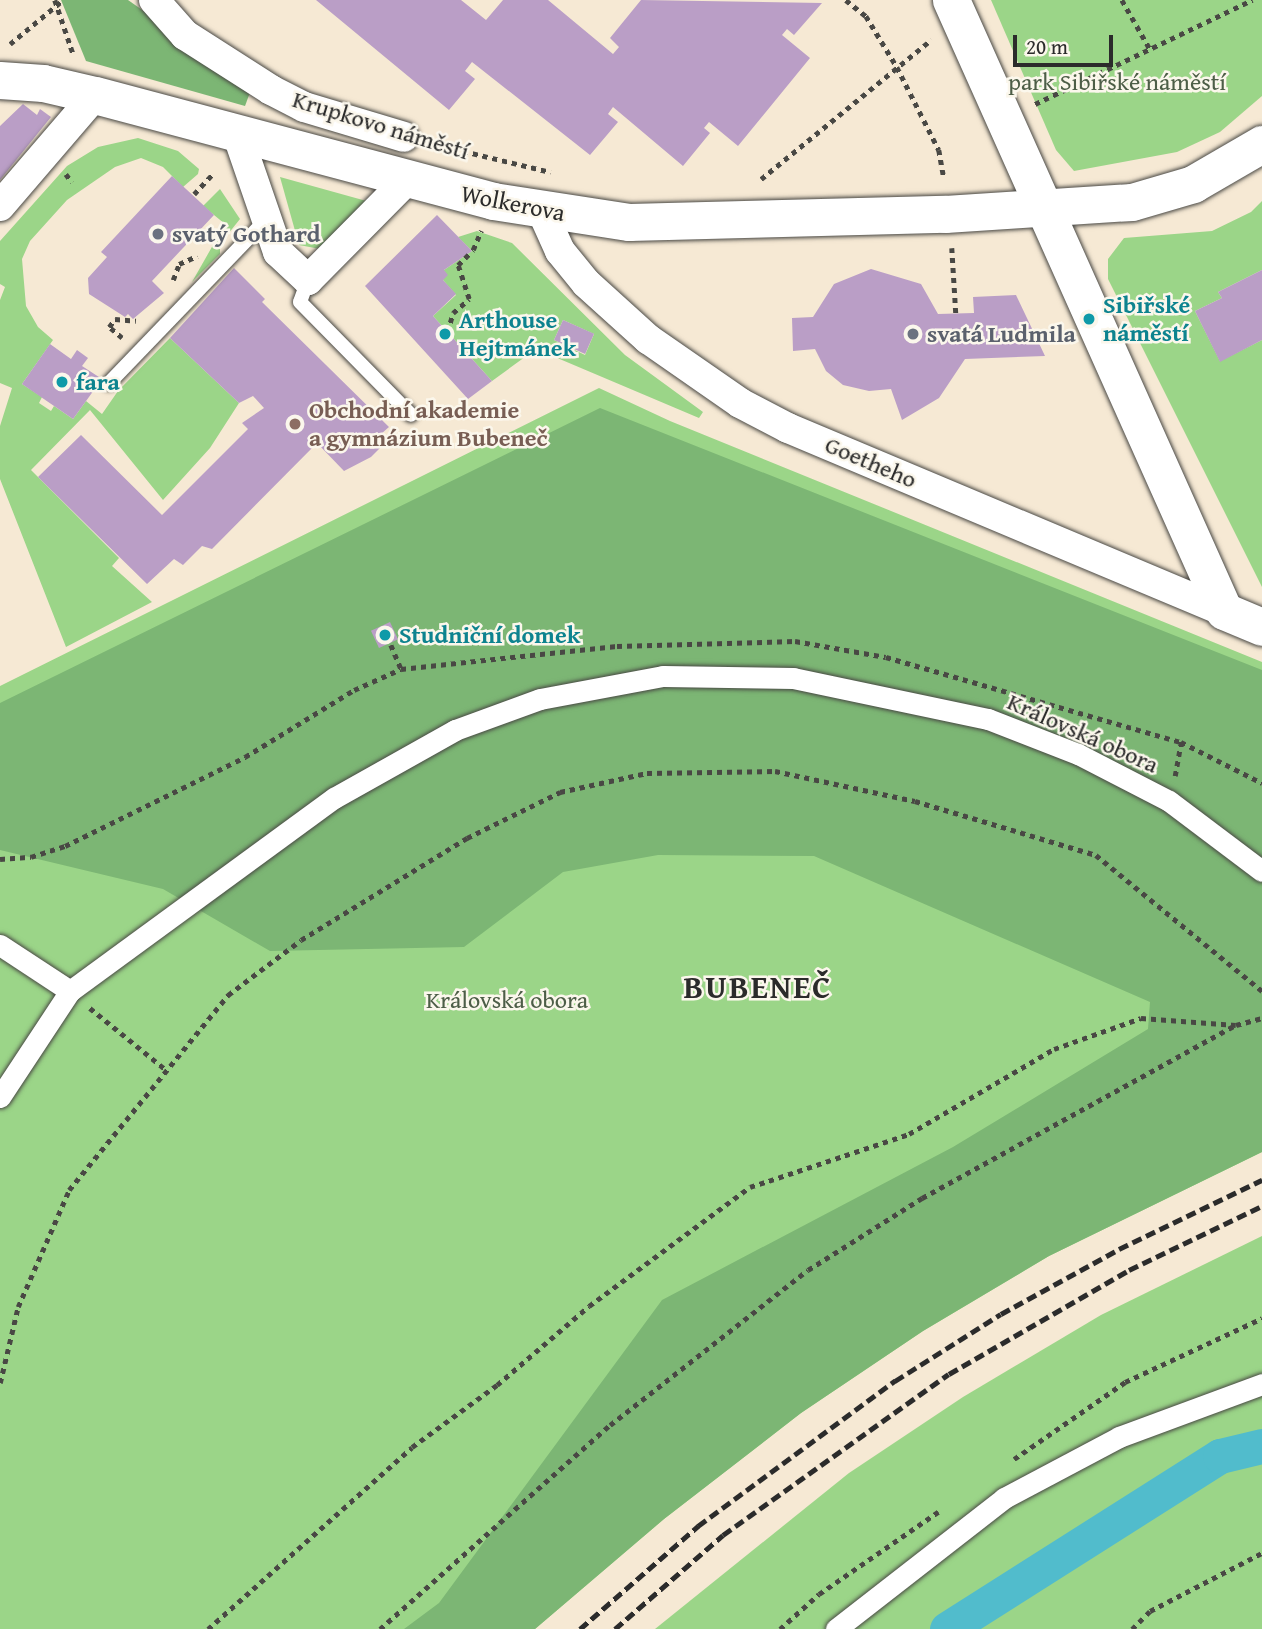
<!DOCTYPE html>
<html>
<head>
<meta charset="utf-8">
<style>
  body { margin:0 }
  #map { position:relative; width:1262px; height:1629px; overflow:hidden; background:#f6e9d4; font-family:"Gentium Book Plus",serif }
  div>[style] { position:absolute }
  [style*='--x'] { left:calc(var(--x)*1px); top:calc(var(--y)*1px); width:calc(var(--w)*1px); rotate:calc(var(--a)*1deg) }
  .green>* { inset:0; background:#9bd588 }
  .forest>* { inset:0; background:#7cb674 }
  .canal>* { height:35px; margin:-17.5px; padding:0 17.5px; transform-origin:17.5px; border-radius:17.5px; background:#51bccc }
  .building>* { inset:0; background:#ba9ec6; transform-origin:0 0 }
  .path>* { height:4.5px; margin-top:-2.25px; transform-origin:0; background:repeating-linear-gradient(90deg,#494844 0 5px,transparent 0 10px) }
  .roads { filter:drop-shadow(0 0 2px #494844) drop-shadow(0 0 2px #494844) }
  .service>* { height:14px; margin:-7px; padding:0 7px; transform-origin:7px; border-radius:7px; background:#fff }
  .pedestrian>* { height:21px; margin:-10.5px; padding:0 10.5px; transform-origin:10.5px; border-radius:10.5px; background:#fff }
  .minor>* { height:30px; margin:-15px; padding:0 15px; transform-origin:15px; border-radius:15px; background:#fff }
  .tertiary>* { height:37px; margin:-18.5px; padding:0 18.5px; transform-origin:18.5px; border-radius:18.5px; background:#fff }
  .rail>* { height:5px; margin-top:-2.5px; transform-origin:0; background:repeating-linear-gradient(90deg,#2b2b2b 0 10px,transparent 0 15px) }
  .dots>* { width:19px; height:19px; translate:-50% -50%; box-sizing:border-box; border:4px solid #fbf7ec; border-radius:50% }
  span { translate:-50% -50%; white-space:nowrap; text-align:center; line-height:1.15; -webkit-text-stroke:5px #fbf7ec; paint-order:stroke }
  .park-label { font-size:24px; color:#4d5e47 }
  .street-label { font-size:24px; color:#2b2b2b }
  .worship-label { font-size:24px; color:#5b616d; font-weight:700 }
  .left { translate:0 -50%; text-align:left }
  .culture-label { font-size:24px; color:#0d838f; font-weight:700 }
  .education-label { font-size:24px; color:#785e54; font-weight:700 }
  .district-label { font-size:32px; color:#2b2b2b; font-weight:700; letter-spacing:2px }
  .scale { position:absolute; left:1013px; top:35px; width:100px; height:32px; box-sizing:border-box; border:4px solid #2b2b2b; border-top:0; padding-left:9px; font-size:21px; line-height:24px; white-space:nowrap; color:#2b2b2b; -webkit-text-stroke:5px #fbf7ec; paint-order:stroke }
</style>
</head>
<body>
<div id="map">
  <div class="green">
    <i style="clip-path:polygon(991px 0,1262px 0,1262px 96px,1220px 132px,1177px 152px,1074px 171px,1056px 150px)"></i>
    <i style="clip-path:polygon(138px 138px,178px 151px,199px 169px,198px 174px,183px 187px,163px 167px,141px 158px,115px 167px,67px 200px,30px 241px,22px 259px,26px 306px,38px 327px,53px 340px,22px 384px,42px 397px,39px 403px,51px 411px,54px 406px,73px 419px,86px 401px,102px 414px,118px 391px,170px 338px,239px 403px,210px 448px,163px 500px,90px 410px,31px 470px,119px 558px,112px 566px,152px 602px,66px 647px,0 479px,0 426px,12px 388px,0 383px,0 300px,5px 287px,0 284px,0 241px,67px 166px,98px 147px)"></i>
    <i style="clip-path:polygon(280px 177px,370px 202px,320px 249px,299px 245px)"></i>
    <i style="clip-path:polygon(220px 189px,240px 219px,220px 244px,220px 254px,192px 282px,225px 224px,203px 206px)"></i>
    <i style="clip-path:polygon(1262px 201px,1262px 270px,1218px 292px,1222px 298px,1195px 311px,1220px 361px,1262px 340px,1262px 587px,1108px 279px,1108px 259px,1124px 238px,1212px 231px,1251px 212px)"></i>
    <i style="clip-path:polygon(evenodd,477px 231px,512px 243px,625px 355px,703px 412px,699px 418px,536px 349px,492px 381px,433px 316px,456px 295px,443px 280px,444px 270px,472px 251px,458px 237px,477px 231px,563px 320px,594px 334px,585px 355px,554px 340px,563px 320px)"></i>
    <i style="clip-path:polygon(599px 388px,670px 421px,1262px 662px,1262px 1152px,1049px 1256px,923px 1331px,801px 1413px,664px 1519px,535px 1629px,0 1629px,0 686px)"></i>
    <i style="clip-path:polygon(1262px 1236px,1262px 1629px,655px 1629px,849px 1473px,963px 1397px,1101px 1315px)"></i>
  </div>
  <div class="forest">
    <i style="clip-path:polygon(61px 0,128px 0,252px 87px,245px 106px,86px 61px)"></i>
    <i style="clip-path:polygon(600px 408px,1262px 670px,1262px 1152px,1049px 1256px,923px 1331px,801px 1413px,664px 1519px,535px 1629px,404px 1629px,439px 1603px,662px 1300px,953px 1147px,1148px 1029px,1150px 1002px,814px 856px,658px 855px,563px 872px,464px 947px,270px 951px,163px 889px,0 850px,0 703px)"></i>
  </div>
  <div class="canal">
    <i style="--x:947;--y:1629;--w:323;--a:-32.4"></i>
    <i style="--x:1220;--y:1456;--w:43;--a:-13.4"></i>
  </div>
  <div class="building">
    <i style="clip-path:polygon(316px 0,461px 0,486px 20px,503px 0,548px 0,613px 54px,619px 47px,610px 38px,641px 0,822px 3px,794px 35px,787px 29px,782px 35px,810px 58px,738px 146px,709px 122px,704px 128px,710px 133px,683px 166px,613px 107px,608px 114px,618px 122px,590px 155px,472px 62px,465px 71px,475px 79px,449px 110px)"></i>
    <i style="clip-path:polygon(23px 104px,37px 115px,40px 109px,51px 117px,0 180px,0 126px)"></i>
    <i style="clip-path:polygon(172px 176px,214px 215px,152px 281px,164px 293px,133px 319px,128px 314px,125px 317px,89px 294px,88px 278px,107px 257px,101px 252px)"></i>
    <i style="clip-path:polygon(437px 215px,472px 251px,444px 270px,448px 275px,443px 280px,456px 294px,433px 316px,492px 381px,468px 399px,365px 286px)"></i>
    <i style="clip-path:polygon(234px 268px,265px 299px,262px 302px,389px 427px,381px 434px,387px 441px,371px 457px,344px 471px,317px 443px,212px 549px,202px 546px,183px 565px,174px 559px,147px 584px,38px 477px,81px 435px,162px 515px,248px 429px,242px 423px,264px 408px,253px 396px,239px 403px,170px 338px)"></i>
    <i style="clip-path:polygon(871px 269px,921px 284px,938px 314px,974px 313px,973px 297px,1016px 295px,1045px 356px,965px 359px,939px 398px,902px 420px,891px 389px,869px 391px,843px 385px,826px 371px,815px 349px,793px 351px,792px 318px,813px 317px,834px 284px)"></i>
    <i style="clip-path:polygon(1262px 270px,1262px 340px,1220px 362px,1195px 311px,1222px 298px,1218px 292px)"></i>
    <i style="left:563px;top:320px;width:34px;height:22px;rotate:24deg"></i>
    <i style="clip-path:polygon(50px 344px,71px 359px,77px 350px,88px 358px,82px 366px,102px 379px,73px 419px,22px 384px)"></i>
    <i style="left:390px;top:622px;width:19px;height:21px;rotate:65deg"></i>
  </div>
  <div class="path">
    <i style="--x:55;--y:0;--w:59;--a:71.3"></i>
    <i style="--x:846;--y:0;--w:26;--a:39"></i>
    <i style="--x:866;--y:16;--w:60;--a:58.7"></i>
    <i style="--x:897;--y:67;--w:93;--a:63.2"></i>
    <i style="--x:939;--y:150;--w:27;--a:80"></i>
    <i style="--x:1122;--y:0;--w:56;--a:60.3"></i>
    <i style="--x:10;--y:44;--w:69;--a:-39.7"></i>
    <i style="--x:1035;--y:104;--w:241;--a:-25.6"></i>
    <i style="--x:434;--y:144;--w:120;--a:13.5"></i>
    <i style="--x:66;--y:174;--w:10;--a:53"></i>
    <i style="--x:761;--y:179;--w:220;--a:-39.3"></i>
    <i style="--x:194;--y:194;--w:26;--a:-47"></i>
    <i style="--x:952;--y:248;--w:65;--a:86.5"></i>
    <i style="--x:173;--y:280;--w:17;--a:-69"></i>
    <i style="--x:179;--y:264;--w:20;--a:-24"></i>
    <i style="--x:447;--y:332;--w:20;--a:-72"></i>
    <i style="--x:453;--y:313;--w:21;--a:-41"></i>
    <i style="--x:469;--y:299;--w:36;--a:-108"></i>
    <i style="--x:458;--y:265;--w:21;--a:-45"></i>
    <i style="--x:473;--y:250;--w:21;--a:-67"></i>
    <i style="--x:122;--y:338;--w:17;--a:-140"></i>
    <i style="--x:109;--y:327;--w:10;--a:-53"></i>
    <i style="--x:115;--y:319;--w:21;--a:5"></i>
    <i style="--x:391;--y:645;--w:26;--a:67"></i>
    <i style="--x:1175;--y:776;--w:35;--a:-80"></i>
    <i style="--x:0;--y:859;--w:31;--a:-4"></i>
    <i style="--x:31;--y:857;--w:36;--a:-18"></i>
    <i style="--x:65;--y:846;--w:201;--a:-26.3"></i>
    <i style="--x:245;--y:757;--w:128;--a:-31.6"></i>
    <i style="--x:354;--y:690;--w:51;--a:-24.1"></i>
    <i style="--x:401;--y:669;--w:217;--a:-6.1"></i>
    <i style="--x:617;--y:646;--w:178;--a:-1.6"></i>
    <i style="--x:795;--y:641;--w:92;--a:10"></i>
    <i style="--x:886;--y:657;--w:307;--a:16.1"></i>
    <i style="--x:1181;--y:742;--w:91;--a:26.8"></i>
    <i style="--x:90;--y:1008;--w:97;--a:39.1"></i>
    <i style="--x:0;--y:1383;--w:78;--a:-76.7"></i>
    <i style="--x:18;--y:1307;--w:128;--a:-66.4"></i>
    <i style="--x:69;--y:1190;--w:252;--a:-50.8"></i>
    <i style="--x:228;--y:995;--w:91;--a:-37"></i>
    <i style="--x:301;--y:940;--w:195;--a:-31.6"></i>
    <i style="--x:467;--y:838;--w:104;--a:-26.3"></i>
    <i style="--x:560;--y:792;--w:89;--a:-12.3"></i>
    <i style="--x:647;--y:773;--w:128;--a:-0.9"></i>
    <i style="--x:775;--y:771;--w:143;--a:12.1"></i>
    <i style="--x:915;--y:801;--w:189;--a:16.6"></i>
    <i style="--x:1096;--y:855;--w:215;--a:39.3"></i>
    <i style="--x:1014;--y:1459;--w:135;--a:-34.7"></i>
    <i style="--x:1125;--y:1382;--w:151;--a:-25"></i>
    <i style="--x:208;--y:1629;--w:273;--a:-41.7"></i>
    <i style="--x:412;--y:1447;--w:105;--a:-36.1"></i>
    <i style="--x:497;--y:1385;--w:121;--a:-40.7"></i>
    <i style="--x:589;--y:1306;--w:200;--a:-36.5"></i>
    <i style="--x:750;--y:1187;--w:168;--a:-18.4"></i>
    <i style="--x:909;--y:1134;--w:168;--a:-30.4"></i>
    <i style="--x:1054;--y:1049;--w:92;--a:-19.6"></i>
    <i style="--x:1141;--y:1018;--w:95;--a:4.2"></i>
    <i style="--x:380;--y:1629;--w:307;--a:-41.6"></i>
    <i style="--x:610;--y:1425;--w:251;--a:-38.1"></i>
    <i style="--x:808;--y:1270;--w:135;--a:-32.3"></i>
    <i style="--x:922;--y:1198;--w:359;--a:-28.9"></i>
    <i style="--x:1236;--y:1025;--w:27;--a:-15"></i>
    <i style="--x:780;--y:1629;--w:52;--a:-41.9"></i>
    <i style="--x:819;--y:1594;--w:145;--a:-34.6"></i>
    <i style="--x:1132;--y:1629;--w:25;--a:-45"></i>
    <i style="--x:1150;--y:1611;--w:126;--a:-27.4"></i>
  </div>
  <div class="roads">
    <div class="service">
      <i style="--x:308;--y:280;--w:23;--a:110"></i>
      <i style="--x:300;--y:302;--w:158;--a:45.5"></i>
      <i style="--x:109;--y:383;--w:226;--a:-46.1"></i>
    </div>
    <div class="pedestrian">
      <i style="--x:0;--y:945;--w:84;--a:33.3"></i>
      <i style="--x:0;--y:1097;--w:127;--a:-56.6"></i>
      <i style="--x:70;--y:991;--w:327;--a:-36.2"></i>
      <i style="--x:334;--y:798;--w:139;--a:-29.3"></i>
      <i style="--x:455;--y:730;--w:90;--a:-20"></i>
      <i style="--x:540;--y:699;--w:125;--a:-10.6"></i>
      <i style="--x:663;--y:676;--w:130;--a:0.9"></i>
      <i style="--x:793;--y:678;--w:199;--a:11.9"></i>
      <i style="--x:988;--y:719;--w:97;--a:21.3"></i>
      <i style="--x:1078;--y:754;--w:102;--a:27.3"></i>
      <i style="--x:1169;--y:801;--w:116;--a:37"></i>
      <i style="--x:836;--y:1629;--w:213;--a:-37.9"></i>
      <i style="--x:1004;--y:1498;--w:130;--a:-27.9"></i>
      <i style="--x:1119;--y:1437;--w:153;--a:-20.3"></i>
    </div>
    <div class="minor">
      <i style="--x:154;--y:0;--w:47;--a:48.5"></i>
      <i style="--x:185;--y:35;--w:102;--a:32.6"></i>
      <i style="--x:271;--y:90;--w:37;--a:27"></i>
      <i style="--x:304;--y:107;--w:104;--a:16.7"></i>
      <i style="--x:237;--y:133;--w:126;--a:71"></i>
      <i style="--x:278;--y:252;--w:41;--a:43"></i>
      <i style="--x:308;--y:280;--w:141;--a:-45.3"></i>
      <i style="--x:0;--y:206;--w:146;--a:-49.4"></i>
      <i style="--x:542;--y:211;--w:44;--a:65.8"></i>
      <i style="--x:560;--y:251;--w:41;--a:50.9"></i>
      <i style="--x:586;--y:283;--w:84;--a:42.1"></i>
      <i style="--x:648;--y:339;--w:112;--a:34.8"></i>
      <i style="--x:740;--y:403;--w:54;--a:27.5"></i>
      <i style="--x:788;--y:428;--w:473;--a:22.8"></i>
    </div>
    <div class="tertiary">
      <i style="--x:951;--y:0;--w:669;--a:65.92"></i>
      <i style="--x:1224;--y:611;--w:41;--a:22.8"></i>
      <i style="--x:0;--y:80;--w:43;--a:4"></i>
      <i style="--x:43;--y:83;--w:53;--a:13"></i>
      <i style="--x:95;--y:95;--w:412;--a:14.9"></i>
      <i style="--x:493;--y:201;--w:138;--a:8.8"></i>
      <i style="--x:629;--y:222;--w:316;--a:-1.5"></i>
      <i style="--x:945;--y:214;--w:187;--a:-3.7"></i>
      <i style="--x:1132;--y:202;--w:64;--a:-16.4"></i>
      <i style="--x:1193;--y:184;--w:80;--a:-30.1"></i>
    </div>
  </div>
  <div class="rail">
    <i style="--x:580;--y:1629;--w:157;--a:-41.1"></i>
    <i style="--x:698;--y:1526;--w:245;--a:-36.4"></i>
    <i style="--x:895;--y:1381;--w:125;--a:-32.3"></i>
    <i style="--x:1001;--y:1314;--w:135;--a:-28.8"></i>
    <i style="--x:1119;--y:1249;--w:159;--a:-25.8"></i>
    <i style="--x:615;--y:1629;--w:143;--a:-41"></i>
    <i style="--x:723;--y:1535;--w:277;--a:-35.5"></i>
    <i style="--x:949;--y:1374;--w:208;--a:-30"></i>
    <i style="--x:1129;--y:1270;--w:148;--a:-25.7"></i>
  </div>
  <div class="dots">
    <i style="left:158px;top:234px;background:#6b7280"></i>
    <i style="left:1089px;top:319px;background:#0f9aa8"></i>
    <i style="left:445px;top:334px;background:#0f9aa8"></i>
    <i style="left:913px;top:334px;background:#6b7280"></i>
    <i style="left:62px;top:382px;background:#0f9aa8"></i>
    <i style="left:295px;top:424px;background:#8d6e63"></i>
    <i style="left:385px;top:635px;background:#0f9aa8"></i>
  </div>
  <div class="park-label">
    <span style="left:1117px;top:82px">park Sibiřské náměstí</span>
    <span style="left:507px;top:1000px">Královská obora</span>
  </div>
  <div class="street-label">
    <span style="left:381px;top:125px;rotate:17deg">Krupkovo náměstí</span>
    <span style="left:513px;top:203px;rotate:11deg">Wolkerova</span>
    <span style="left:871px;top:462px;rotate:23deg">Goetheho</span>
    <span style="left:1083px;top:733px;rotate:24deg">Královská obora</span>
  </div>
  <div class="worship-label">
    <span class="left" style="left:172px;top:234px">svatý Gothard</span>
    <span class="left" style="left:927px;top:334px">svatá Ludmila</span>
  </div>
  <div class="culture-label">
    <span class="left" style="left:1103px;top:319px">Sibiřské<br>náměstí</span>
    <span class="left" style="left:459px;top:334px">Arthouse<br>Hejtmánek</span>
    <span class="left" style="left:76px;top:382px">fara</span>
    <span class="left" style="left:399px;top:635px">Studniční domek</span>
  </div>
  <div class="education-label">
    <span class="left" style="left:309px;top:424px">Obchodní akademie<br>a gymnázium Bubeneč</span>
  </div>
  <div class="district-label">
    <span style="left:758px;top:987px">BUBENEČ</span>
  </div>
  <div class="scale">20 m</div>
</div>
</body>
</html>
